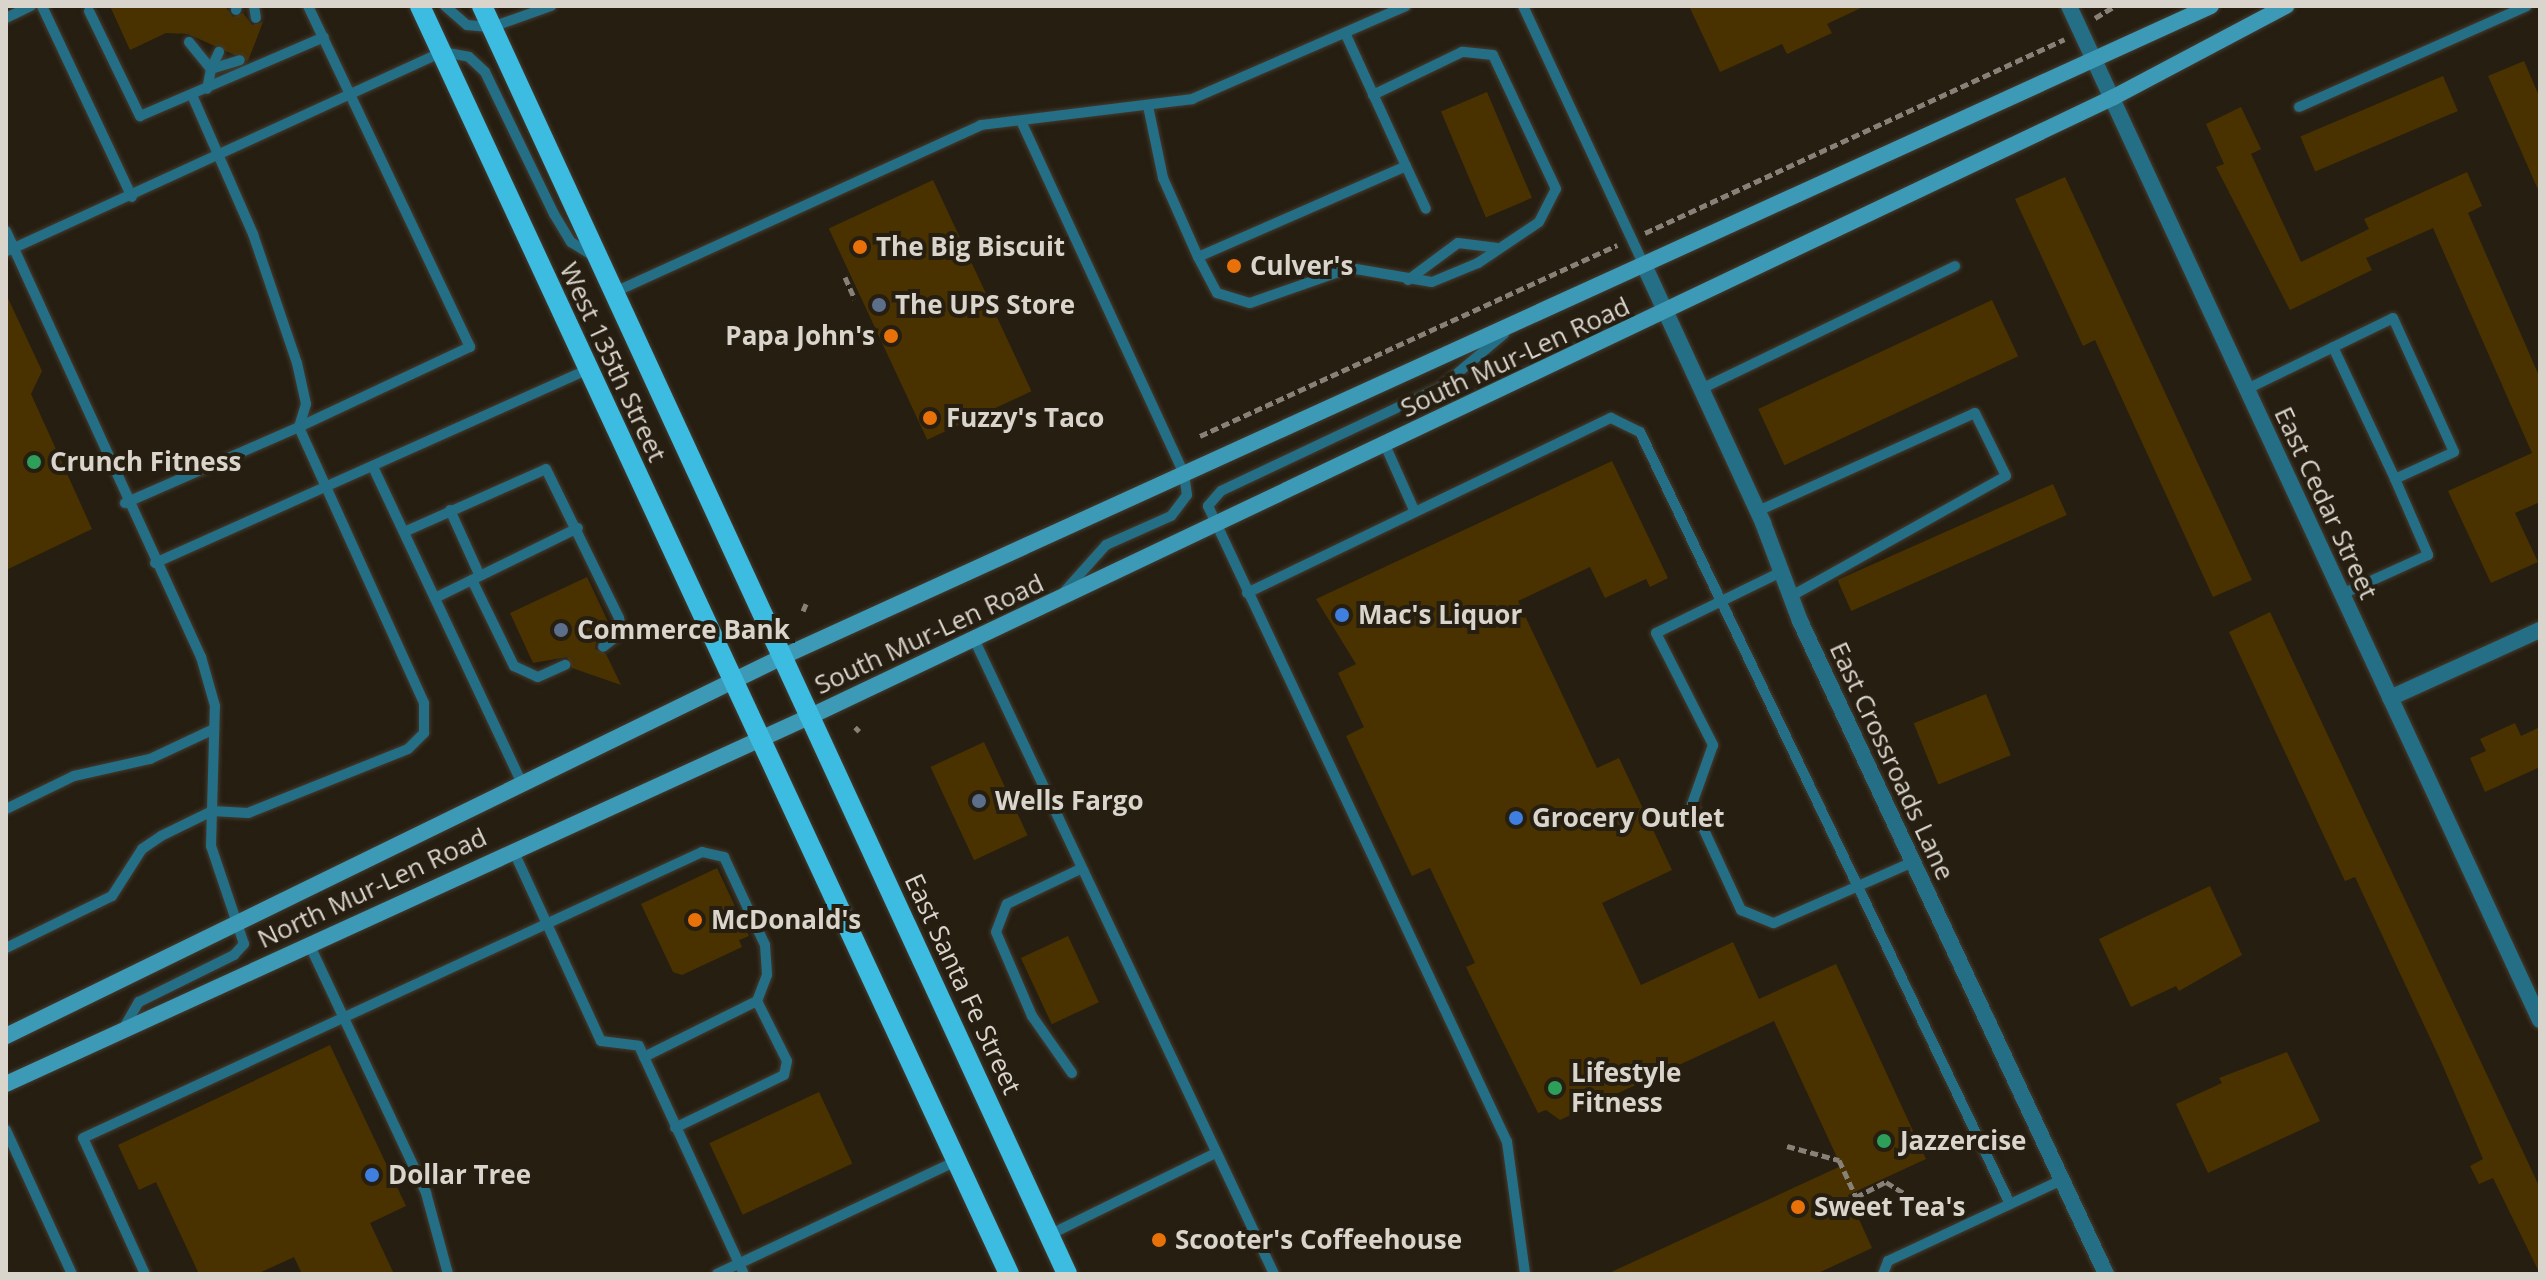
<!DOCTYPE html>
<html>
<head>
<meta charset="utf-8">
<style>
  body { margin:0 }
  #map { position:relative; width:2546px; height:1280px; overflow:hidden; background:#261e11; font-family:"Open Sans",sans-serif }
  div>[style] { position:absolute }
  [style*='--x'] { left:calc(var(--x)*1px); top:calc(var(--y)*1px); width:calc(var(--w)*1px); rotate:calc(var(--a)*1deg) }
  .building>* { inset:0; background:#493200; transform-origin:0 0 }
  .path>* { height:5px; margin-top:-2.5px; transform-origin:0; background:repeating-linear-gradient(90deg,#888177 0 8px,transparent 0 12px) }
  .roads { filter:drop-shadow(0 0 2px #433b2f) drop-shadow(0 0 2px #433b2f) }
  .lane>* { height:10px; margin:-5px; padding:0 5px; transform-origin:5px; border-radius:5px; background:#246f86 }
  .street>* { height:16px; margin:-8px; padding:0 8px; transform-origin:8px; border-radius:8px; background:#246f86 }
  .secondary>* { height:16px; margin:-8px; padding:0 8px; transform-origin:8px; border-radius:8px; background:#3d9ab7 }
  .primary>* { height:20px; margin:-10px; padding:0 10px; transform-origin:10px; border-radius:10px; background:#3dbce2 }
  .dots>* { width:22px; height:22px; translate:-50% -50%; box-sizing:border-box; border:4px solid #261e11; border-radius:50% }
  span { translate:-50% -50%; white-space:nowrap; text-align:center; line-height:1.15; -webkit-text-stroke:8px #261e11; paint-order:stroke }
  .poi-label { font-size:26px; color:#d9d4cc; font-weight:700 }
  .left { translate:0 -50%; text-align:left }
  .right { translate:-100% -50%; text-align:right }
  .street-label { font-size:26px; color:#d9d4cc }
  .frame { position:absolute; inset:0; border:8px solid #d9d4cc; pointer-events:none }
</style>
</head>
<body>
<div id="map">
  <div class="building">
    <i style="clip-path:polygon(110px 6px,225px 6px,233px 17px,243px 13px,252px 25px,263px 22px,248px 61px,188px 34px,166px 33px,130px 50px)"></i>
    <i style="clip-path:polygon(1689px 6px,1865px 6px,1827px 24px,1832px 33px,1787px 54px,1782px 44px,1720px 72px)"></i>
    <i style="clip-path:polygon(2524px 61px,2540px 98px,2540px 194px,2488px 76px)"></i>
    <i style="left:2443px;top:76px;width:38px;height:155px;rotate:67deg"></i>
    <i style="left:1487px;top:92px;width:115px;height:50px;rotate:67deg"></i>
    <i style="clip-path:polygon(2241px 107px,2261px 149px,2251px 154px,2301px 262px,2369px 229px,2364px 219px,2467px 172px,2482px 206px,2468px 213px,2540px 378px,2540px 502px,2515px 513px,2538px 562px,2491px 583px,2448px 491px,2532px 453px,2433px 228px,2366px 258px,2372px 270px,2290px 310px,2216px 167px,2224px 164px,2206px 124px)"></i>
    <i style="clip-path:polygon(2065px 177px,2252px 580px,2213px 597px,2095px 340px,2083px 346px,2015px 199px)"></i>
    <i style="left:933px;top:180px;width:233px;height:115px;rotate:65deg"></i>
    <i style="clip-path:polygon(6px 294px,42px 371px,31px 394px,92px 529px,6px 570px)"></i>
    <i style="left:1992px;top:300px;width:62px;height:258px;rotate:65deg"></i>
    <i style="clip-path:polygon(1612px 461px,1668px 578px,1650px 587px,1646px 579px,1605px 598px,1590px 567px,1518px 601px,1597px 768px,1619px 758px,1672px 870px,1602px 903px,1641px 985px,1733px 942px,1759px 999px,1836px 964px,1926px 1159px,1848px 1195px,1872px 1248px,1816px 1274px,1607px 1274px,1841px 1166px,1774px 1021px,1560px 1120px,1546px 1110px,1538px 1113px,1466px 967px,1475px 963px,1430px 868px,1412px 876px,1346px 736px,1364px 727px,1338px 673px,1356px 664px,1316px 599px)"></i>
    <i style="left:2053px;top:484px;width:34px;height:236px;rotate:66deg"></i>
    <i style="clip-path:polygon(587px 577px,610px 626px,597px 633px,595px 649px,606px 654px,621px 685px,572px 668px,567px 657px,533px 663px,510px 613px)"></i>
    <i style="clip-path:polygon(2270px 612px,2540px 1188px,2540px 1274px,2493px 1178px,2479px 1184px,2470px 1166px,2483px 1159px,2439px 1057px,2355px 877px,2345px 881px,2229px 632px)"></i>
    <i style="left:1986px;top:694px;width:66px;height:78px;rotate:68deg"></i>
    <i style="clip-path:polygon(2515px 723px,2521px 736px,2540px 727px,2540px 767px,2485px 792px,2470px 758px,2486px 751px,2480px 739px)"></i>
    <i style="left:984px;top:742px;width:103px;height:59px;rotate:65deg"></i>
    <i style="clip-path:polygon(717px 868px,749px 936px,739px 940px,742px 947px,682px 975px,673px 972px,641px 904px)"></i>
    <i style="clip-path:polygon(2210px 886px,2242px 955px,2179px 991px,2176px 986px,2131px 1007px,2099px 939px)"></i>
    <i style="left:1068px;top:936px;width:73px;height:52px;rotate:65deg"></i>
    <i style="clip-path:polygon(330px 1045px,406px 1206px,370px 1223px,394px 1274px,302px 1274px,294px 1257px,257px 1274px,199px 1274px,156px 1182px,139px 1190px,118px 1145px)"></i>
    <i style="clip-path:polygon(2287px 1052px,2320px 1121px,2208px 1173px,2176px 1104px,2222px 1083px,2219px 1078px)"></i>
    <i style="left:819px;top:1092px;width:79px;height:121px;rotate:65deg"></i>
  </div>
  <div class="path">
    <i style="--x:2095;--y:18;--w:23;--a:-31"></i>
    <i style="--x:1645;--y:233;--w:462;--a:-24.8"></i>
    <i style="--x:845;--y:277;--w:24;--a:66"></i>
    <i style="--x:1200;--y:436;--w:459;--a:-24.6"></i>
    <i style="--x:803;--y:611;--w:8;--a:-67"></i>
    <i style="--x:855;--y:727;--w:6;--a:45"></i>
    <i style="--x:1787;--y:1146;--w:54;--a:15.1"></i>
    <i style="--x:1839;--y:1160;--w:41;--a:65.3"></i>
    <i style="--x:1856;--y:1197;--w:34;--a:-27"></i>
    <i style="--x:1886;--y:1182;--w:68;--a:31.8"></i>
  </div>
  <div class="roads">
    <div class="lane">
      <i style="--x:42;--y:6;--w:211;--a:64.8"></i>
      <i style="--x:254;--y:6;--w:12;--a:81"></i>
      <i style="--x:445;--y:6;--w:29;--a:41"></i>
      <i style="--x:467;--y:25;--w:25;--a:5"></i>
      <i style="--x:492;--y:27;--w:63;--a:-19.6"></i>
      <i style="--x:1523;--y:6;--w:286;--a:65"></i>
      <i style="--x:236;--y:10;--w:4;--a:-76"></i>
      <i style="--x:89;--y:11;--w:117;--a:64.1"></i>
      <i style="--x:140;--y:116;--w:200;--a:-23.2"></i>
      <i style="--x:6;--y:18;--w:28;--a:-26"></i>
      <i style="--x:189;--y:42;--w:35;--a:51"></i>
      <i style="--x:211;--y:69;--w:20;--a:101"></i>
      <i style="--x:211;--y:69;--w:30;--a:-17"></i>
      <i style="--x:211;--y:69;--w:19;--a:-65"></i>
      <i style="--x:192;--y:95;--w:152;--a:66.3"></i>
      <i style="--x:253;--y:234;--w:136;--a:71.2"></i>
      <i style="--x:297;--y:363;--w:42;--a:77.6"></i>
      <i style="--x:306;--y:404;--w:24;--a:107"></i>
      <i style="--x:1148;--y:106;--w:74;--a:78.2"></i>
      <i style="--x:1163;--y:178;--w:86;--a:66.1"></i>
      <i style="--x:1198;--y:257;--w:227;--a:-23.6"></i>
      <i style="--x:1406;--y:166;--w:146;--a:-114.6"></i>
      <i style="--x:2299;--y:107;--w:249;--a:-23.9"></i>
      <i style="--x:1021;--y:121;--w:389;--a:65.2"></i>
      <i style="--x:1184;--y:474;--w:21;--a:82"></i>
      <i style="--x:1187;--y:495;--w:26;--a:127"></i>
      <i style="--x:1171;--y:516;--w:71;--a:156"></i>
      <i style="--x:1106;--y:545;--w:63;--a:131.8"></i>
      <i style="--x:1406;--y:166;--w:47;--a:65.1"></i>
      <i style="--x:6;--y:231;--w:19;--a:65"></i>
      <i style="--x:14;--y:248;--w:9;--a:159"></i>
      <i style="--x:1198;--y:257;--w:41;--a:62.2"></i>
      <i style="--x:1217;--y:293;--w:34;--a:17"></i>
      <i style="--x:1250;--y:303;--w:106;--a:-19.3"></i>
      <i style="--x:1350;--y:268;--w:83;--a:9.7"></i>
      <i style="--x:1432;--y:282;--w:50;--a:-22.4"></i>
      <i style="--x:1478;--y:263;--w:73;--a:-33.9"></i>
      <i style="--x:1539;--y:222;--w:37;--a:-63"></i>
      <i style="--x:1556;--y:189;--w:148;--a:-115.2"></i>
      <i style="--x:1493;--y:55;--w:31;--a:-174"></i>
      <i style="--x:1462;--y:52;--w:99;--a:154.2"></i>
      <i style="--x:1408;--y:280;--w:62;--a:-36.5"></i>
      <i style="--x:1458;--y:243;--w:38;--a:7"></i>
      <i style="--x:615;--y:292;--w:402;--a:-24.5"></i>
      <i style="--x:981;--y:125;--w:213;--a:-7"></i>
      <i style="--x:1192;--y:99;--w:233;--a:-23.5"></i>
      <i style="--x:1504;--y:334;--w:82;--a:139.9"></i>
      <i style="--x:1441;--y:387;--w:243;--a:154.7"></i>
      <i style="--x:1221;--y:491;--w:20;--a:131"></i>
      <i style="--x:1208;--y:506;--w:703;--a:64.82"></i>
      <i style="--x:1507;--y:1142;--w:133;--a:82.2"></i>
      <i style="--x:2333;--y:347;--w:146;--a:64.8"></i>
      <i style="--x:1703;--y:388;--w:280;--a:-25.8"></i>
      <i style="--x:2247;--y:389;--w:162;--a:-25.9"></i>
      <i style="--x:2393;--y:318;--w:147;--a:65.5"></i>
      <i style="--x:2454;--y:452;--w:65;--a:155.4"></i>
      <i style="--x:2395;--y:479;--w:83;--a:66.5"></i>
      <i style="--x:2428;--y:555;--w:94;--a:155.6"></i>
      <i style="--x:299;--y:427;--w:189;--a:-25.1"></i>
      <i style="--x:470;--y:347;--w:378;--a:-115.4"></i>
      <i style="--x:1385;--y:445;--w:73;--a:65.9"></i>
      <i style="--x:374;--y:469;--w:348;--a:64.8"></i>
      <i style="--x:450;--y:510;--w:72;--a:65.6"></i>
      <i style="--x:1758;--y:511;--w:238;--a:-24.3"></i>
      <i style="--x:1975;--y:413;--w:70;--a:63.8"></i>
      <i style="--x:2006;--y:476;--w:246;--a:150.8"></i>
      <i style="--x:404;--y:532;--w:155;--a:-23.9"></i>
      <i style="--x:546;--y:469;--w:166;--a:63.9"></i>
      <i style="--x:619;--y:618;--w:14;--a:78"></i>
      <i style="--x:622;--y:632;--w:24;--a:142"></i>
      <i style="--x:155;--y:563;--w:474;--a:-24.1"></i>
      <i style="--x:1781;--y:572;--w:139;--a:154"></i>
      <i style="--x:1656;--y:633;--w:126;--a:63"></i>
      <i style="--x:1713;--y:745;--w:63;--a:109.6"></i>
      <i style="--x:1692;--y:804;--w:117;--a:65.2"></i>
      <i style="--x:1741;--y:910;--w:35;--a:22"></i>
      <i style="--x:1774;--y:923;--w:152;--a:-23.7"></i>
      <i style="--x:472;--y:580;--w:96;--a:64"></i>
      <i style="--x:514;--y:666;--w:26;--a:25"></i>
      <i style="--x:538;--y:677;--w:30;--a:-24"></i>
      <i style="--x:1247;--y:593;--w:404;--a:-25.7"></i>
      <i style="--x:1611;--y:418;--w:32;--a:26"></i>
      <i style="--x:1640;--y:432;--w:856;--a:64.39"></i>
      <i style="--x:435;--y:598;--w:159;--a:-26.1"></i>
      <i style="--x:974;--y:639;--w:702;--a:64.71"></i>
      <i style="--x:6;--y:809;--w:76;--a:-25.9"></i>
      <i style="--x:74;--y:776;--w:78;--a:-12.6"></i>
      <i style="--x:150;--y:759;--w:71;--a:-25.1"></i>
      <i style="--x:513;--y:850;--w:210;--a:65.3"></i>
      <i style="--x:601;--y:1041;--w:38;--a:7"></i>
      <i style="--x:639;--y:1046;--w:251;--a:65.3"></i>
      <i style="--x:309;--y:944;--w:275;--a:64.8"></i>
      <i style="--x:426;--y:1193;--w:84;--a:74.8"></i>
      <i style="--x:6;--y:948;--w:118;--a:-26.1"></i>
      <i style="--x:112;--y:896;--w:56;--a:-57.4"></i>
      <i style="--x:142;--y:849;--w:23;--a:-34"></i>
      <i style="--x:161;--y:836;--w:57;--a:-26.1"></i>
      <i style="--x:212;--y:811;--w:36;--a:3"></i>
      <i style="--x:248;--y:813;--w:172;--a:-21.8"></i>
      <i style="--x:408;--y:749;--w:23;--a:-45"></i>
      <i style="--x:424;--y:733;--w:30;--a:-90"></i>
      <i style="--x:424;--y:703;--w:303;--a:-114.4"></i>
      <i style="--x:299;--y:427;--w:190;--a:156.4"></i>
      <i style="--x:122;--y:1031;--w:34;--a:-60"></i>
      <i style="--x:139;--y:1002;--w:106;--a:-26.3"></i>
      <i style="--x:234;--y:955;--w:15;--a:-48"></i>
      <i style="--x:244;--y:944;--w:103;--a:-108.6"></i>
      <i style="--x:211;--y:846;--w:140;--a:-88.4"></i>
      <i style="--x:215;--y:706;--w:51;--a:-105.9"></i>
      <i style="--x:201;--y:657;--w:450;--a:-114.6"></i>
      <i style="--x:14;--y:248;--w:471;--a:-24.6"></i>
      <i style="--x:442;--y:52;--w:27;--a:10"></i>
      <i style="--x:469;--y:57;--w:22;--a:43"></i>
      <i style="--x:485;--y:72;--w:158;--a:64.1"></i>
      <i style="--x:554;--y:214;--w:33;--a:59"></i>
      <i style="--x:571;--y:242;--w:26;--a:32"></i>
      <i style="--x:644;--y:1057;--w:126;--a:-26.4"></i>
      <i style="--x:757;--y:1001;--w:67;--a:63.4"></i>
      <i style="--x:787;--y:1061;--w:14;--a:102"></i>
      <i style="--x:784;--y:1075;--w:121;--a:154.1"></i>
      <i style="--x:1072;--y:1073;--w:70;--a:-125.1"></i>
      <i style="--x:1032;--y:1016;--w:91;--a:-113.2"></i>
      <i style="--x:996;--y:932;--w:30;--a:-69"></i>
      <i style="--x:1007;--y:904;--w:83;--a:-25.6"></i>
      <i style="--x:6;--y:1130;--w:158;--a:65.4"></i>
      <i style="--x:1049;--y:1235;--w:186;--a:-26.2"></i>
      <i style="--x:145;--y:1274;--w:149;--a:-114.5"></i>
      <i style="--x:83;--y:1138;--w:682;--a:-24.8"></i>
      <i style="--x:702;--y:852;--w:23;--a:13"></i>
      <i style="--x:724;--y:857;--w:97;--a:65"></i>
      <i style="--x:765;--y:945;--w:30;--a:86"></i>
      <i style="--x:767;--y:975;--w:28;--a:111"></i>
      <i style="--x:717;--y:1274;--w:262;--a:-25.3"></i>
      <i style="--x:1883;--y:1274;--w:14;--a:-69"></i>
      <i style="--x:1888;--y:1261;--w:192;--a:-25"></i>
    </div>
    <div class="street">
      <i style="--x:2069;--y:6;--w:1118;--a:65.09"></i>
      <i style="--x:1644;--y:265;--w:284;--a:65.2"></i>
      <i style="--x:1763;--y:523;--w:105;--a:69.3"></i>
      <i style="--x:1800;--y:621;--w:721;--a:64.89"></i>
      <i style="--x:2390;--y:698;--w:165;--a:-24.4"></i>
    </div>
    <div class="secondary">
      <i style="--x:6;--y:1036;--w:866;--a:-26.03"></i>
      <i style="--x:784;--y:656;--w:1568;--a:-24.49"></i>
      <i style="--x:6;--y:1084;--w:885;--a:-24.57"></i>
      <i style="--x:811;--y:716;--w:1443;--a:-25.41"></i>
      <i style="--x:2114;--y:97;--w:195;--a:-27.9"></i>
    </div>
    <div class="primary">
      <i style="--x:420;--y:6;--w:1398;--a:65.08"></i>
      <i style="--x:482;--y:6;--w:1396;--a:65.23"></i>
    </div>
  </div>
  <div class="dots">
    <i style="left:860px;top:247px;background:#e8710a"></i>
    <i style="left:1234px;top:266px;background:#e8710a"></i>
    <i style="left:879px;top:305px;background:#5c6f8a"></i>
    <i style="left:891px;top:336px;background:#e8710a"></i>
    <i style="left:930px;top:418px;background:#e8710a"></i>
    <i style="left:34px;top:462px;background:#2e9e5b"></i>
    <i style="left:1342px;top:615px;background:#3f7fe0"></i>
    <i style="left:561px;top:630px;background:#5c6f8a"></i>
    <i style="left:979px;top:801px;background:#5c6f8a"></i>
    <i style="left:1516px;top:818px;background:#3f7fe0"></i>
    <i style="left:695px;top:920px;background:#e8710a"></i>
    <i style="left:1555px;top:1088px;background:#2e9e5b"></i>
    <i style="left:1884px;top:1141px;background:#2e9e5b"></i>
    <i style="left:372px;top:1175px;background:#3f7fe0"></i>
    <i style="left:1798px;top:1207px;background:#e8710a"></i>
    <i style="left:1159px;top:1240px;background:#e8710a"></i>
  </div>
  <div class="poi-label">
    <span class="left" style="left:876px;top:247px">The Big Biscuit</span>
    <span class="left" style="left:1250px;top:266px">Culver's</span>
    <span class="left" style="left:895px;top:305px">The UPS Store</span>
    <span class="right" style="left:875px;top:336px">Papa John's</span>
    <span class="left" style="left:946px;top:418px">Fuzzy's Taco</span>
    <span class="left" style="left:50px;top:462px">Crunch Fitness</span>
    <span class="left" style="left:1358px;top:615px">Mac's Liquor</span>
    <span class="left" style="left:577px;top:630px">Commerce Bank</span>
    <span class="left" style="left:995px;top:801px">Wells Fargo</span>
    <span class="left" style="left:1532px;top:818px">Grocery Outlet</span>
    <span class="left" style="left:711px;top:920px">McDonald's</span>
    <span class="left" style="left:1571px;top:1088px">Lifestyle<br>Fitness</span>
    <span class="left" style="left:1900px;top:1141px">Jazzercise</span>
    <span class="left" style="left:388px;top:1175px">Dollar Tree</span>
    <span class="left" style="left:1814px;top:1207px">Sweet Tea's</span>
    <span class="left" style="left:1175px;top:1240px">Scooter's Coffeehouse</span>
  </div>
  <div class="street-label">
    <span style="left:1515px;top:357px;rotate:-25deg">South Mur-Len Road</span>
    <span style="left:613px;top:362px;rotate:65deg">West 135th Street</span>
    <span style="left:2326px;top:503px;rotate:65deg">East Cedar Street</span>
    <span style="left:929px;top:634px;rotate:-25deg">South Mur-Len Road</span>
    <span style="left:1892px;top:761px;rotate:65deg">East Crossroads Lane</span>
    <span style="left:372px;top:888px;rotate:-25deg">North Mur-Len Road</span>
    <span style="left:963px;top:984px;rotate:65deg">East Santa Fe Street</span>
  </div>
  <div class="frame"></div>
</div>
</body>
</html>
